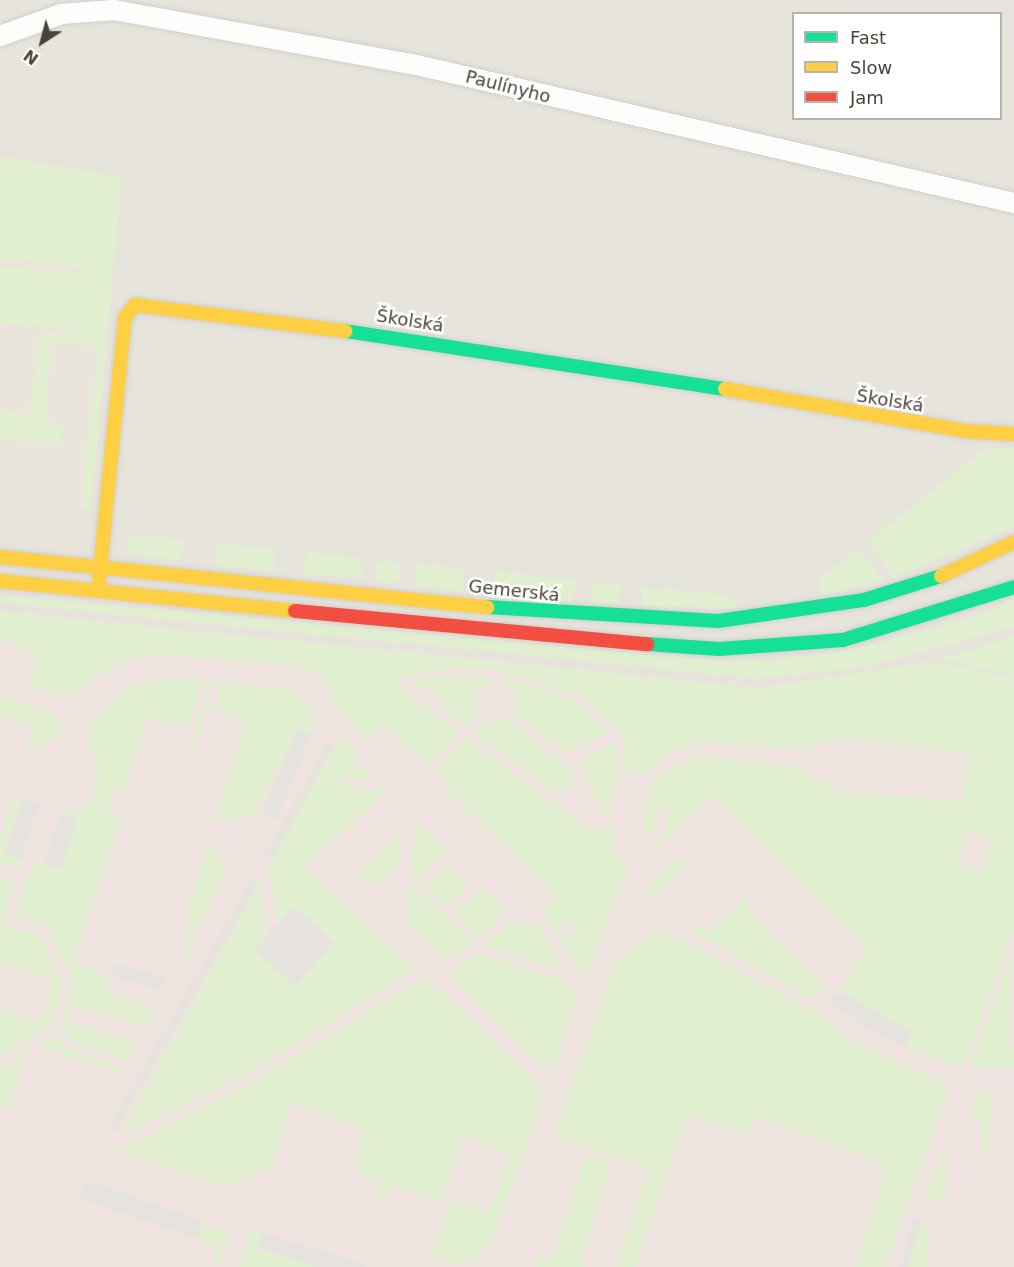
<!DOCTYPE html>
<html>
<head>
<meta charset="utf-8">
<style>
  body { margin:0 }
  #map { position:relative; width:1014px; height:1267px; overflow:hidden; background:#f4f2ee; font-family:"DejaVu Sans",sans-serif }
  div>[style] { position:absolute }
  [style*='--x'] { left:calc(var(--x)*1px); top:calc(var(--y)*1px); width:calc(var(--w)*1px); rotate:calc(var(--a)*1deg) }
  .residential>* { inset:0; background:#e7e4dc }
  .industrial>* { inset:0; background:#e6e2de }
  .education>* { inset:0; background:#eae5da }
  .medical>* { inset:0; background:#eee3df }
  .green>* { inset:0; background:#e1eecf; transform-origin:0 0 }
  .round { border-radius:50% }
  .parking>* { inset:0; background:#e6e3df; transform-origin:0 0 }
  .roads { filter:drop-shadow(0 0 2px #d2d0cb) drop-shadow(0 0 2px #d2d0cb) }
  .street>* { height:20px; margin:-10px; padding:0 10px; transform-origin:10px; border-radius:10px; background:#fdfdfc }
  .fast>* { height:14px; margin:-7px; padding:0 7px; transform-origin:7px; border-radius:7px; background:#16e098 }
  .slow>* { height:14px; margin:-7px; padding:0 7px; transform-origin:7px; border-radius:7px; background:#ffcf43 }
  .jam>* { height:14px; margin:-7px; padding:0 7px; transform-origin:7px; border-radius:7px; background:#f24e42 }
  span { translate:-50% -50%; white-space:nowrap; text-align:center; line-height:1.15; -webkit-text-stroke:5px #fff; paint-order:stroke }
  .street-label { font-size:18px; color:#4b4439 }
  .legend { position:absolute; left:792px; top:12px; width:210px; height:108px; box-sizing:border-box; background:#fff; border:2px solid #b7b4b0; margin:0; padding:8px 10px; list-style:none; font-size:18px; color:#4b4439 }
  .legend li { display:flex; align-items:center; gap:12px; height:30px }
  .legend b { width:30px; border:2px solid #b7b4b0 }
  .north { position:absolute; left:12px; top:12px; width:60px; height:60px; -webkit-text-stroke:4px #fff; paint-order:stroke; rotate:216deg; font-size:16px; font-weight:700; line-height:24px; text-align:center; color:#4b4439 }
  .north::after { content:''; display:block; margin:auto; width:21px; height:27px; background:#4b4439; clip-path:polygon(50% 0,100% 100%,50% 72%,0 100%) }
</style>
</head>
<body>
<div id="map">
  <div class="residential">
    <i style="clip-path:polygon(evenodd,0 0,1014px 0,1014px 714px,0 611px,0 0,794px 14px,1000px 14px,1000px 118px,794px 118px,794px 14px)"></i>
  </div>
  <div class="industrial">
    <i style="clip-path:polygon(842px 0,1014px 0,1014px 43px,1001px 40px,1000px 14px,896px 13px)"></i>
  </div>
  <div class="education">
    <i style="clip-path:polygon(0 156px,122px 176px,91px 510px,17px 503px,15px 511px,0 509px)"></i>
  </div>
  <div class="medical">
    <i style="clip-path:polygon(0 611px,1014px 714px,1014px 1267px,0 1267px)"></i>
  </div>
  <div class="green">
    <i style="clip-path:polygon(0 156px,122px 176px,91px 510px,83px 509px,85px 458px,99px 346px,52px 343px,44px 422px,62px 424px,60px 445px,0 439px,0 412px,30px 415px,40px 332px,72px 335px,73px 329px,0 322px,0 266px,85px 274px,86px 268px,0 258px)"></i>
    <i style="clip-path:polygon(1014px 447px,1014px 527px,894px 578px,868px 541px,985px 449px)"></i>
    <i style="clip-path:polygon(130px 534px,184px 539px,181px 560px,134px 555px,125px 547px)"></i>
    <i style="left:216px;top:543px;width:60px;height:23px;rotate:5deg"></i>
    <i style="clip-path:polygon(859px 548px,884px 581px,821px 596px,818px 579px)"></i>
    <i style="clip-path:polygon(308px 552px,361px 557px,363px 577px,303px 575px)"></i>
    <i class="round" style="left:375px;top:560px;width:24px;height:24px"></i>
    <i style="left:417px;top:563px;width:48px;height:24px;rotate:6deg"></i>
    <i style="left:497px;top:571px;width:79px;height:23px;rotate:7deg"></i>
    <i style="left:592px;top:582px;width:28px;height:22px;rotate:4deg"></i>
    <i style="clip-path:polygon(643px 587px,731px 595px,736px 608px,642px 607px)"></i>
    <i style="clip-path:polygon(0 595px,729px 662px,833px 654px,968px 619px,1014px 599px,1014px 627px,866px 667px,759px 679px,0 603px)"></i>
    <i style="clip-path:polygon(evenodd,0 611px,758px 688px,933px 661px,1014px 678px,1014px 929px,964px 1068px,907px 1048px,911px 1031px,838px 991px,854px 974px,852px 965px,866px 955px,859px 941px,712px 797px,656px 850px,672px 809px,662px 806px,647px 846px,644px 817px,649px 789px,657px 777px,697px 755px,809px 768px,807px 778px,829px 781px,829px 790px,963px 801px,968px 754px,837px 737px,836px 744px,813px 742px,812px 751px,705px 742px,670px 753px,645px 775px,624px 771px,623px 737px,582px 695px,497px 670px,447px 668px,400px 677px,405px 691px,460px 732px,430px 765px,418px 754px,414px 757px,384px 727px,368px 742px,340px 713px,322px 679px,298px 665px,149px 654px,111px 668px,72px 695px,37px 690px,30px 681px,37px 656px,0 638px,0 611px,969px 832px,992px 840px,979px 872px,958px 864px,969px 832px)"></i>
    <i style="clip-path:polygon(1014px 636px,1014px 675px,940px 659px,988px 645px)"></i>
    <i style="clip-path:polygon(424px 676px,441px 676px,495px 678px,475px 697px,478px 717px,466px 727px,443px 709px,441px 694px,408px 683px)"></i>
    <i style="clip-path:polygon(181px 678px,294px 690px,311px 705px,315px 725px,312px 735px,298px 729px,255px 813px,221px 822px,216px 819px,246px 722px,224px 714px,220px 707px,213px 710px,221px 688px,203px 682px,188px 729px,184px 722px,177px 726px,148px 717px,124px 791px,115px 789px,108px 811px,123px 816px,72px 962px,100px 971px,104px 978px,110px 975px,109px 993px,146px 1005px,155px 1015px,147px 1027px,73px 1005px,68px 1021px,138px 1043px,129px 1060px,72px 1043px,61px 1028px,73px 979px,45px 925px,14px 916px,33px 862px,59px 870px,76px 819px,60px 814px,80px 810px,96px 791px,98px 769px,85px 738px,92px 723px,120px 693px,139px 683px)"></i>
    <i style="clip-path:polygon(503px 678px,546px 688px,582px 704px,610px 733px,566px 753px,514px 714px,515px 696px,502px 685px)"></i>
    <i style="clip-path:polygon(207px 692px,211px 694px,194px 747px,189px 745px)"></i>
    <i style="clip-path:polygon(0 694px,54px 713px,61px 724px,56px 739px,27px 753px,35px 727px,0 715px)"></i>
    <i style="clip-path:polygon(510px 720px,572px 769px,574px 780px,569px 790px,552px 791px,475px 733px,483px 723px)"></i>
    <i style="clip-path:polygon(evenodd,466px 737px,586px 826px,601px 830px,614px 823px,614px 852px,629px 863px,588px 971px,577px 970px,542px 911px,553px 899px,549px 891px,443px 787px,447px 782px,435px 770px,466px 737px,568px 920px,578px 929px,570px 938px,560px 930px,568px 920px)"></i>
    <i style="clip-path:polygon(345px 739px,360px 750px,352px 758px,375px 780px,344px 778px,343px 784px,373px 791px,379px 785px,385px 791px,306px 868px,412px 965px,411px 973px,257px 1068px,121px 1135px,260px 881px,267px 937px,255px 951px,294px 907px,277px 925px,269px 865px,336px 743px)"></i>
    <i style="clip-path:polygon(616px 741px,618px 779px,606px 819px,578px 763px)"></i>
    <i style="clip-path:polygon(13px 796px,22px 799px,5px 853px,22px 858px,19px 869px,0 863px,0 839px)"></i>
    <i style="clip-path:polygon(417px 823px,446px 851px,420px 882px,411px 871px)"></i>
    <i style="clip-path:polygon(402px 830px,399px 867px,368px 887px,357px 875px)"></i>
    <i style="clip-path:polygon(208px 844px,215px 847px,225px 872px,178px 972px,192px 917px,186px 914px)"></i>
    <i style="clip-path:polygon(678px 857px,684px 868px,654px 899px,646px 899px,644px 889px)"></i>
    <i style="left:448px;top:864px;width:30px;height:33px;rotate:46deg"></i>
    <i style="clip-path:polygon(0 877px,15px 882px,2px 924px,37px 934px,63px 981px,51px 1026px,0 1057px,0 1009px,42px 1022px,54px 980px,0 962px)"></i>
    <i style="clip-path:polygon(409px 882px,475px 945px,445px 960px,406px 923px)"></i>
    <i style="clip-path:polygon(483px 888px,505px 910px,480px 941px,452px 913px)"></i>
    <i style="clip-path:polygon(744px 896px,750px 903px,745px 909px,825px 987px,818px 995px,807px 998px,691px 930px,699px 923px,708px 931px)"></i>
    <i style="clip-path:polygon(519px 920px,526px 927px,532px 921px,538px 926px,565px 972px,485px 945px,508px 923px)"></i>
    <i style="clip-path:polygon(656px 932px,669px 933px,817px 1013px,855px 1041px,950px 1086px,885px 1267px,855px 1267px,887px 1165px,756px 1117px,749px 1136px,688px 1115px,635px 1267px,616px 1267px,649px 1168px,553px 1137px,616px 960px)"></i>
    <i style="clip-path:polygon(1012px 951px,1009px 1045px,1014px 1046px,1014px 1068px,970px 1068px)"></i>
    <i style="clip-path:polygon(482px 954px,566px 981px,577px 994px,555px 1068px,542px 1065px,453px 982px,451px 969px)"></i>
    <i style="clip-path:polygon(425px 977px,532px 1077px,543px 1100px,493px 1241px,474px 1260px,454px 1263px,430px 1257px,452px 1200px,489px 1210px,509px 1153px,464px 1136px,440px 1201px,391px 1185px,385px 1198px,373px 1200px,379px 1181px,358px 1174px,361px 1162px,355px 1160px,363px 1129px,292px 1103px,273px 1167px,226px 1187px,117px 1151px,251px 1082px)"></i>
    <i style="clip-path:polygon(55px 1033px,68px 1049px,124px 1068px,121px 1074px,38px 1046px)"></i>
    <i style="clip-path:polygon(30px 1044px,8px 1109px,0 1106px,0 1068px,15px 1061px)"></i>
    <i style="clip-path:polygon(991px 1092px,989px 1151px,982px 1150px,982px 1123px,973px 1122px,974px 1094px)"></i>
    <i style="clip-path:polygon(946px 1150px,945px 1199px,922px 1199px)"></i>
    <i style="clip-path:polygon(585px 1155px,612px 1163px,580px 1265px,585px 1267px,535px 1267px,540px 1256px,552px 1259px)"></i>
    <i style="clip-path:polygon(922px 1222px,928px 1222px,927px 1267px,908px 1267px)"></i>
    <i style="clip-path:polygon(206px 1225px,230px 1233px,219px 1264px,213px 1264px,217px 1245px,197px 1239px)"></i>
    <i style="clip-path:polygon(250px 1229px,263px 1233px,259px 1248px,317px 1267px,238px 1267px)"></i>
  </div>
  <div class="parking">
    <i style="left:298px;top:729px;width:15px;height:94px;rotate:23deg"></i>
    <i style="clip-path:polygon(328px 742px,334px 745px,272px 861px,264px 856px)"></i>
    <i style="left:22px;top:799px;width:17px;height:57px;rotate:17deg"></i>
    <i style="left:60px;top:814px;width:17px;height:53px;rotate:17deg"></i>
    <i style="left:252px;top:879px;width:8px;height:288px;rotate:30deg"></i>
    <i style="left:294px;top:906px;width:54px;height:59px;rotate:42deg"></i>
    <i style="left:116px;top:963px;width:51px;height:13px;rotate:17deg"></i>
    <i style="clip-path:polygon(840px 992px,911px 1031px,907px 1048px,827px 1005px)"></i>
    <i style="left:85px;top:1180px;width:125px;height:19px;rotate:19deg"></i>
    <i style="clip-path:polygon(914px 1219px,922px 1222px,908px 1267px,900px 1267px)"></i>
    <i style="clip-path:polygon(263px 1233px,364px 1264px,363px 1267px,317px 1267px,258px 1248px)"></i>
  </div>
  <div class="roads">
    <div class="street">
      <i style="--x:0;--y:36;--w:65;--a:-19.8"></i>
      <i style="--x:61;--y:14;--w:53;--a:-4.3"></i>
      <i style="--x:114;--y:10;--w:312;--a:10.3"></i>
      <i style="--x:421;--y:66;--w:609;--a:13.01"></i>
    </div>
    <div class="fast">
      <i style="--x:345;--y:331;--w:384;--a:8.7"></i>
      <i style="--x:487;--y:607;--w:231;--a:3.5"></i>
      <i style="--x:718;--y:621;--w:148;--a:-8.2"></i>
      <i style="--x:864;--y:600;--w:81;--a:-17.3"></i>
      <i style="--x:647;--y:644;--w:72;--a:4"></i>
      <i style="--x:719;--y:649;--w:124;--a:-4.2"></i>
      <i style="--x:843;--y:640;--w:179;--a:-17.2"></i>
    </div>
    <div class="slow">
      <i style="--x:725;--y:389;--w:245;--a:9.9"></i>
      <i style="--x:966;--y:431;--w:48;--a:3.6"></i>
      <i style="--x:0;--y:557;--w:490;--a:5.9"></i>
      <i style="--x:941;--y:576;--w:81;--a:-25"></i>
      <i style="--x:0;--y:581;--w:297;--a:5.8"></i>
      <i style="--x:98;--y:591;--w:275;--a:-84.4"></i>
      <i style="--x:125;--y:317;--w:16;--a:-50"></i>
      <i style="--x:135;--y:305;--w:212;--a:7.1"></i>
    </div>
    <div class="jam">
      <i style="--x:295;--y:611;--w:354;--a:5.4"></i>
    </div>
  </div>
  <div class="street-label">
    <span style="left:508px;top:87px;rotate:14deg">Paulínyho</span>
    <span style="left:410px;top:321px;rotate:9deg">Školská</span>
    <span style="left:890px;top:401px;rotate:9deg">Školská</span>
    <span style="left:514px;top:591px;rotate:6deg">Gemerská</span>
  </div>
  <ul class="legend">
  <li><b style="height:8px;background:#16e098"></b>Fast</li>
  <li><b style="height:8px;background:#ffcf43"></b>Slow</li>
  <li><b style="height:8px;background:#f24e42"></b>Jam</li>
  </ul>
  <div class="north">N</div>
</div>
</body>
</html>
